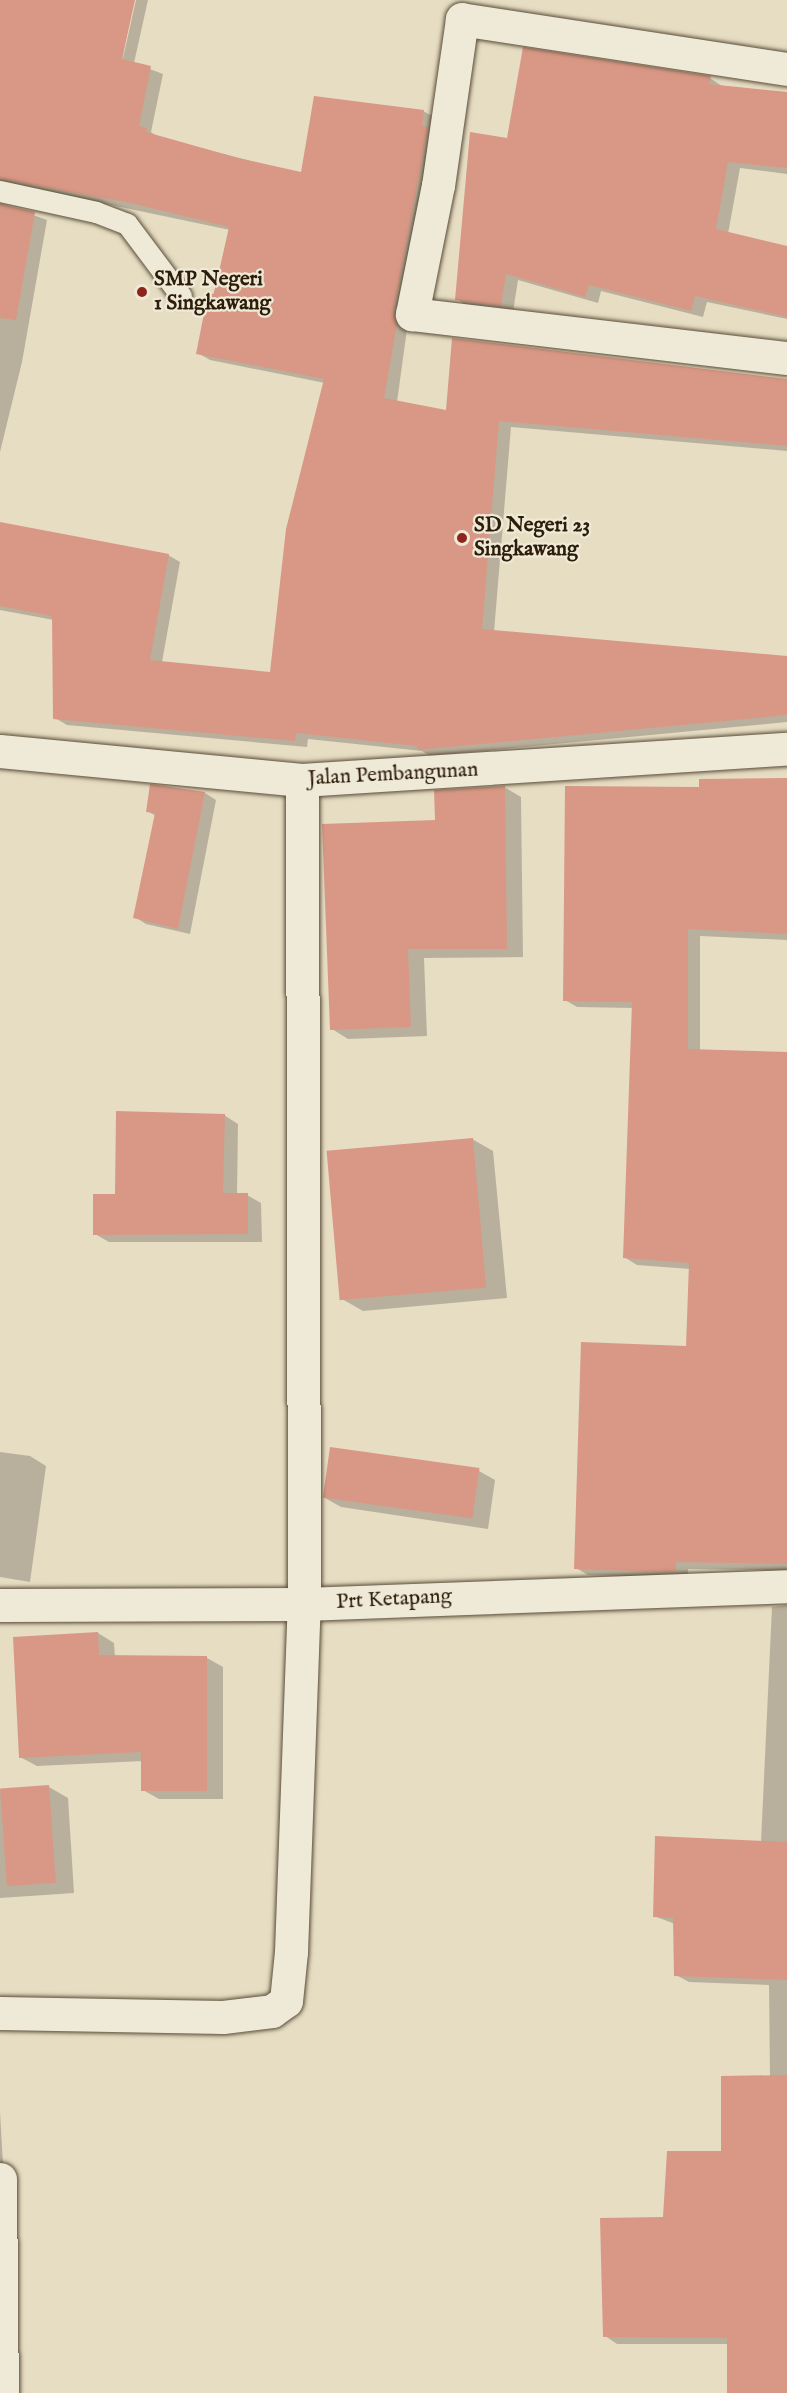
<!DOCTYPE html>
<html>
<head>
<meta charset="utf-8">
<style>
  body { margin:0 }
  #map { position:relative; width:787px; height:2393px; overflow:hidden; background:#e6ddc3; font-family:"IM FELL English",serif }
  div>[style] { position:absolute }
  [style*='--x'] { left:calc(var(--x)*1px); top:calc(var(--y)*1px); width:calc(var(--w)*1px); rotate:calc(var(--a)*1deg) }
  .shadow>* { inset:0; background:#0003 }
  .building>* { inset:0; background:#d99885; transform-origin:0 0 }
  .roads { filter:drop-shadow(0 0 2px #5a4c37) drop-shadow(0 0 2px #5a4c37) }
  .lane>* { height:21px; margin:-10.5px; padding:0 10.5px; transform-origin:10.5px; border-radius:10.5px; background:#efe9d8 }
  .street>* { height:33px; margin:-16.5px; padding:0 16.5px; transform-origin:16.5px; border-radius:16.5px; background:#efe9d8 }
  .dots>* { width:16px; height:16px; translate:-50% -50%; box-sizing:border-box; border:3px solid #efe9d8; border-radius:50% }
  span { translate:-50% -50%; white-space:nowrap; text-align:center; line-height:1.15; -webkit-text-stroke:4.5px #efe9d8; paint-order:stroke }
  .poi-label { font-size:21px; color:#2c1c08; font-weight:700 }
  .left { translate:0 -50%; text-align:left }
  .street-label { font-size:21px; color:#2c1c08 }
</style>
</head>
<body>
<div id="map">
  <div class="shadow">
    <i style="clip-path:polygon(0 0,133px 0,121px 67px,136px 0,148px 0,134px 63px,163px 74px,151px 132px,158px 137px,302px 174px,423px 111px,436px 118px,397px 402px,447px 412px,787px 382px,787px 451px,511px 427px,494px 632px,787px 657px,787px 722px,430px 756px,422px 751px,308px 739px,307px 747px,67px 725px,55px 718px,54px 620px,0 610px,0 523px,168px 555px,180px 562px,162px 662px,272px 673px,325px 383px,210px 360px,198px 353px,230px 230px,16px 185px,0 200px)"></i>
    <i style="clip-path:polygon(710px 78px,722px 86px,787px 93px,787px 174px,740px 168px,728px 234px,787px 247px,787px 319px,707px 302px,703px 317px,601px 291px,598px 303px,518px 280px,513px 312px,469px 307px,457px 299px,508px 139px)"></i>
    <i style="clip-path:polygon(0 203px,47px 220px,22px 362px,0 452px)"></i>
    <i style="clip-path:polygon(787px 779px,787px 940px,700px 936px,700px 1051px,787px 1054px,787px 1575px,764px 1570px,688px 1569px,688px 1578px,588px 1575px,576px 1568px,687px 1347px,690px 1269px,637px 1265px,624px 1257px,634px 1008px,577px 1007px,565px 1000px,700px 789px)"></i>
    <i style="clip-path:polygon(504px 787px,521px 797px,523px 957px,424px 958px,427px 1036px,348px 1039px,332px 1029px)"></i>
    <i style="clip-path:polygon(205px 793px,216px 800px,190px 934px,146px 924px,135px 917px,156px 816px,147px 811px)"></i>
    <i style="clip-path:polygon(224px 1115px,238px 1124px,237px 1195px,247px 1195px,261px 1203px,262px 1242px,109px 1242px,95px 1234px,117px 1195px)"></i>
    <i style="clip-path:polygon(472px 1139px,493px 1151px,507px 1298px,363px 1311px,342px 1299px)"></i>
    <i style="clip-path:polygon(332px 1448px,479px 1471px,495px 1480px,488px 1529px,341px 1507px,325px 1498px)"></i>
    <i style="clip-path:polygon(0 1452px,30px 1456px,46px 1466px,30px 1582px,0 1577px)"></i>
    <i style="clip-path:polygon(787px 1605px,787px 2393px,729px 2393px,729px 2344px,617px 2344px,605px 2336px,665px 2219px,723px 2153px,770px 2077px,769px 1985px,689px 1982px,676px 1975px,675px 1924px,654px 1916px,761px 1842px,772px 1607px)"></i>
    <i style="clip-path:polygon(98px 1633px,114px 1643px,115px 1657px,207px 1658px,223px 1667px,223px 1799px,159px 1799px,143px 1790px,143px 1761px,37px 1766px,20px 1757px)"></i>
    <i style="clip-path:polygon(49px 1787px,68px 1798px,74px 1893px,0 1898px,0 1790px)"></i>
    <i style="clip-path:polygon(0 2112px,4px 2181px,0 2192px)"></i>
  </div>
  <div class="building">
    <i style="clip-path:polygon(0 0,135px 0,122px 59px,151px 66px,139px 126px,147px 128px,146px 132px,238px 158px,301px 172px,314px 96px,424px 110px,422px 126px,428px 127px,394px 310px,397px 324px,384px 398px,446px 410px,452px 338px,787px 379px,787px 446px,499px 421px,482px 629px,787px 656px,787px 715px,417px 750px,417px 746px,296px 733px,295px 741px,53px 719px,52px 616px,0 606px,0 522px,169px 554px,150px 660px,270px 672px,286px 529px,324px 379px,196px 354px,208px 293px,214px 294px,229px 227px,131px 203px,0 179px)"></i>
    <i style="clip-path:polygon(523px 47px,711px 76px,709px 84px,787px 92px,787px 168px,728px 162px,716px 229px,787px 246px,787px 317px,695px 296px,691px 311px,589px 285px,585px 297px,506px 274px,501px 306px,455px 300px,470px 132px,507px 138px)"></i>
    <i style="clip-path:polygon(0 204px,35px 212px,16px 320px,0 318px)"></i>
    <i style="clip-path:polygon(787px 778px,787px 934px,688px 929px,688px 1049px,787px 1052px,787px 1564px,676px 1562px,676px 1571px,667px 1572px,574px 1569px,581px 1342px,686px 1346px,689px 1263px,623px 1258px,632px 1002px,563px 1001px,565px 786px,699px 787px,699px 779px)"></i>
    <i style="clip-path:polygon(150px 784px,205px 792px,178px 929px,133px 918px,155px 813px,146px 812px)"></i>
    <i style="clip-path:polygon(505px 786px,507px 949px,408px 949px,411px 1027px,330px 1030px,322px 824px,435px 820px,434px 790px)"></i>
    <i style="clip-path:polygon(116px 1111px,225px 1114px,223px 1193px,248px 1193px,248px 1234px,93px 1235px,93px 1194px,115px 1194px)"></i>
    <i style="left:473px;top:1138px;width:150px;height:147px;rotate:85deg"></i>
    <i style="left:330px;top:1447px;width:151px;height:51px;rotate:8deg"></i>
    <i style="clip-path:polygon(98px 1632px,99px 1655px,207px 1656px,207px 1791px,141px 1791px,141px 1752px,19px 1758px,13px 1637px)"></i>
    <i style="left:49px;top:1785px;width:98px;height:49px;rotate:86deg"></i>
    <i style="clip-path:polygon(655px 1836px,787px 1842px,787px 1980px,674px 1976px,673px 1918px,653px 1917px)"></i>
    <i style="clip-path:polygon(787px 2075px,787px 2393px,727px 2393px,727px 2338px,603px 2337px,600px 2218px,663px 2217px,667px 2151px,721px 2151px,721px 2076px)"></i>
  </div>
  <div class="roads">
    <div class="lane">
      <i style="--x:0;--y:191;--w:98;--a:12.3"></i>
      <i style="--x:96;--y:212;--w:33;--a:21"></i>
      <i style="--x:127;--y:224;--w:90;--a:53.1"></i>
    </div>
    <div class="street">
      <i style="--x:787;--y:69;--w:329;--a:-171.3"></i>
      <i style="--x:462;--y:19;--w:168;--a:98.2"></i>
      <i style="--x:438;--y:185;--w:132;--a:101.4"></i>
      <i style="--x:412;--y:314;--w:378;--a:6.7"></i>
      <i style="--x:0;--y:751;--w:303;--a:5.5"></i>
      <i style="--x:302;--y:780;--w:486;--a:-3.7"></i>
      <i style="--x:0;--y:1605;--w:304;--a:-0.2"></i>
      <i style="--x:304;--y:1604;--w:483;--a:-2.1"></i>
      <i style="--x:0;--y:2013;--w:223;--a:1"></i>
      <i style="--x:223;--y:2017;--w:49;--a:-7"></i>
      <i style="--x:272;--y:2011;--w:17;--a:-36"></i>
      <i style="--x:286;--y:2001;--w:49;--a:-84.2"></i>
      <i style="--x:291;--y:1952;--w:348;--a:-87.9"></i>
      <i style="--x:304;--y:1604;--w:824;--a:-90.14"></i>
      <i style="--x:0;--y:2179;--w:214;--a:89.5"></i>
    </div>
  </div>
  <div class="dots">
    <i style="left:142px;top:292px;background:#8f2418"></i>
    <i style="left:462px;top:538px;background:#8f2418"></i>
  </div>
  <div class="poi-label">
    <span class="left" style="left:154px;top:292px">SMP Negeri<br>1 Singkawang</span>
    <span class="left" style="left:474px;top:538px">SD Negeri 23<br>Singkawang</span>
  </div>
  <div class="street-label">
    <span style="left:393px;top:775px;rotate:-3deg">Jalan Pembangunan</span>
    <span style="left:394px;top:1600px;rotate:-3deg">Prt Ketapang</span>
  </div>
</div>
</body>
</html>
